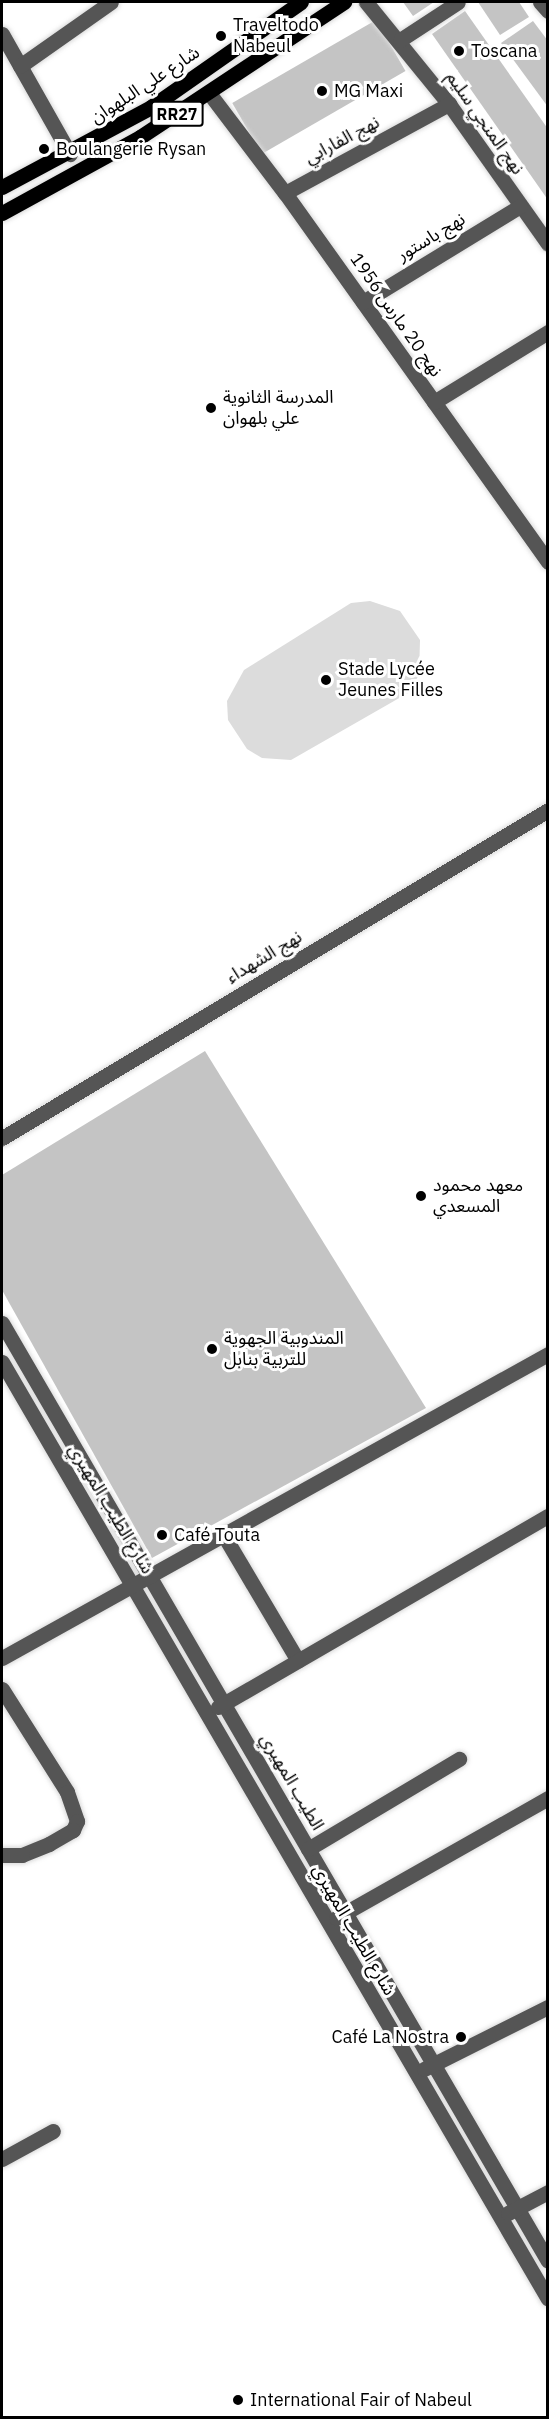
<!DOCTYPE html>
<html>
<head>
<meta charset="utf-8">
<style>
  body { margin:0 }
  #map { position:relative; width:549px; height:2419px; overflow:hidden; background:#fff; font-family:"IBM Plex Sans","Noto Sans Arabic",sans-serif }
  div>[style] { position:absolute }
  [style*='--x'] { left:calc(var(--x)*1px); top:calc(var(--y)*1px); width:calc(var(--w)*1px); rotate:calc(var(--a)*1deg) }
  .green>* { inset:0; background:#dcdcdc }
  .building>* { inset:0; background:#c4c4c4; transform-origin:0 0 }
  .roads { filter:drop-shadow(0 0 2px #dbdbdb) drop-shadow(0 0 2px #dbdbdb) }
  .minor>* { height:15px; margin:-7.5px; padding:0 7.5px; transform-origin:7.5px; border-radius:7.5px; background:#555 }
  .major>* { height:15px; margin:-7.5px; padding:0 7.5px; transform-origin:7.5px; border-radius:7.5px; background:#000 }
  .dots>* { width:16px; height:16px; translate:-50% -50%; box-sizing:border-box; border:3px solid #fff; border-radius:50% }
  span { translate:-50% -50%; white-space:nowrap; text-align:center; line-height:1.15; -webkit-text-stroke:6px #fff; paint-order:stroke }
  .shield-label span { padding:2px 4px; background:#fff; border:2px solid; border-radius:4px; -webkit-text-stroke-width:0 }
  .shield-label { font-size:16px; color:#000; font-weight:700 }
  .poi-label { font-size:18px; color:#000 }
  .left { translate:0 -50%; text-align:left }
  .right { translate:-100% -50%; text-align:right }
  .street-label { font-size:18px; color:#000 }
  .frame { position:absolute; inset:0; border:3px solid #000; pointer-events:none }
</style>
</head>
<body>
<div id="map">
  <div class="green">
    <i style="clip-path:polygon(370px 601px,400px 611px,420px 640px,419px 675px,408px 693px,291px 760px,262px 758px,247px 749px,228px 720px,227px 701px,244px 670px,351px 603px)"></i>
  </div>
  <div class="building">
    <i style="clip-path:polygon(403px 2px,434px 2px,413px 16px)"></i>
    <i style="clip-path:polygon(478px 2px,519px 2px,529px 17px,500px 35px)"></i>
    <i style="clip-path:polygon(465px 11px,548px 129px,548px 200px,432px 34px)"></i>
    <i style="left:376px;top:20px;width:59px;height:166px;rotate:60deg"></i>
    <i style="clip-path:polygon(533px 21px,548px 41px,548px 107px,501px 43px)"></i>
    <i style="clip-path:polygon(205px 1051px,426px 1408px,152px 1558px,2px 1290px,2px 1175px)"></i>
  </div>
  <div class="roads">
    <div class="minor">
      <i style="--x:366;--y:2;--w:132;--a:50.9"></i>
      <i style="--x:449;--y:104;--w:171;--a:54.7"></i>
      <i style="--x:540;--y:2;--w:12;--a:48"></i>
      <i style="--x:2;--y:34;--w:138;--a:60.5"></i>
      <i style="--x:400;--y:40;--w:69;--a:-33.2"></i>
      <i style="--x:20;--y:66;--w:111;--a:-35.1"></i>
      <i style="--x:209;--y:93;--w:126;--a:52.8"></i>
      <i style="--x:285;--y:193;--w:453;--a:54.5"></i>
      <i style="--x:285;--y:193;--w:187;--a:-28.5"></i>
      <i style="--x:363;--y:302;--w:184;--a:-31.4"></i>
      <i style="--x:434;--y:402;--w:134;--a:-31.6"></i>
      <i style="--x:2;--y:1138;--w:637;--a:-30.99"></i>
      <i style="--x:2;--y:1323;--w:1085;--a:59.8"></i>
      <i style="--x:2;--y:1362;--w:1084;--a:59.77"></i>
      <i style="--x:223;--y:1534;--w:147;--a:59.4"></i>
      <i style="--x:2;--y:1658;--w:625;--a:-29.11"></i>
      <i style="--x:2;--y:1689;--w:122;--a:57.7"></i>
      <i style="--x:67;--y:1792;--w:31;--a:71"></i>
      <i style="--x:77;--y:1821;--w:10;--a:114"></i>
      <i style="--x:73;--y:1830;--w:28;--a:150"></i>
      <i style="--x:49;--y:1844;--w:29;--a:158"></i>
      <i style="--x:22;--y:1855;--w:20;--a:180"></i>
      <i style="--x:218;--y:1707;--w:381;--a:-30.1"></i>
      <i style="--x:308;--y:1849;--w:176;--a:-30.8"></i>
      <i style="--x:336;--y:1918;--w:244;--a:-29.5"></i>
      <i style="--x:424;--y:2069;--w:139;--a:-26.6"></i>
      <i style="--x:2;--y:2159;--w:58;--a:-28.8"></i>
      <i style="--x:508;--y:2213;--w:45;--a:-27.7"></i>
    </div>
    <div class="major">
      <i style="--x:2;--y:187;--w:169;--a:-28.2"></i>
      <i style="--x:151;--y:107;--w:183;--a:-35"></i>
      <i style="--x:2;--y:213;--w:158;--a:-28.8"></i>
      <i style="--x:140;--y:137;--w:245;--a:-33.5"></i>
    </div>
  </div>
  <div class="dots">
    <i style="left:221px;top:36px;background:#000"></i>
    <i style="left:459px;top:51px;background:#000"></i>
    <i style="left:322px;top:91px;background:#000"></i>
    <i style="left:44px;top:149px;background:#000"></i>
    <i style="left:211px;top:408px;background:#000"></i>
    <i style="left:326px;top:680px;background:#000"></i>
    <i style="left:421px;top:1196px;background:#000"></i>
    <i style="left:212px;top:1349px;background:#000"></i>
    <i style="left:162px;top:1535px;background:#000"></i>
    <i style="left:461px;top:2037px;background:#000"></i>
    <i style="left:238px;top:2400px;background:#000"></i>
  </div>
  <div class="shield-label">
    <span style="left:177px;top:114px">RR27</span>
  </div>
  <div class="poi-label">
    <span class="left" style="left:233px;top:36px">Traveltodo<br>Nabeul</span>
    <span class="left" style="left:471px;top:51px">Toscana</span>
    <span class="left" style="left:334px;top:91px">MG Maxi</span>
    <span class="left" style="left:56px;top:149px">Boulangerie Rysan</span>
    <span class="left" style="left:223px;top:408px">المدرسة الثانوية<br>علي بلهوان</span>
    <span class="left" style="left:338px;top:680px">Stade Lycée<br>Jeunes Filles</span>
    <span class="left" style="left:433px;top:1196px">معهد محمود<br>المسعدي</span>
    <span class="left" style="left:224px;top:1349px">المندوبية الجهوية<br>للتربية بنابل</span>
    <span class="left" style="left:174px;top:1535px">Café Touta</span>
    <span class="right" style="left:449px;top:2037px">Café La Nostra</span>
    <span class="left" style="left:250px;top:2400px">International Fair of Nabeul</span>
  </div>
  <div class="street-label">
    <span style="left:145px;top:85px;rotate:-33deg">شارع علي البلهوان</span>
    <span style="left:485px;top:123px;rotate:55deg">نهج المنجي سليم</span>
    <span style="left:342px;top:140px;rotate:-28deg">نهج الفارابي</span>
    <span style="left:431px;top:237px;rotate:-31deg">نهج باستور</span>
    <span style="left:396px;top:315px;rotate:55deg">نهج 20 مارس 1956</span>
    <span style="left:264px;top:957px;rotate:-31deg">نهج الشهداء</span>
    <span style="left:111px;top:1509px;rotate:59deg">شارع الطيب المهيري</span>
    <span style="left:292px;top:1782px;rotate:60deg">الطيب المهيري</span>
    <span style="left:354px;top:1930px;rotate:60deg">شارع الطيب المهيري</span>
  </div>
  <div class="frame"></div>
</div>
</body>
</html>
